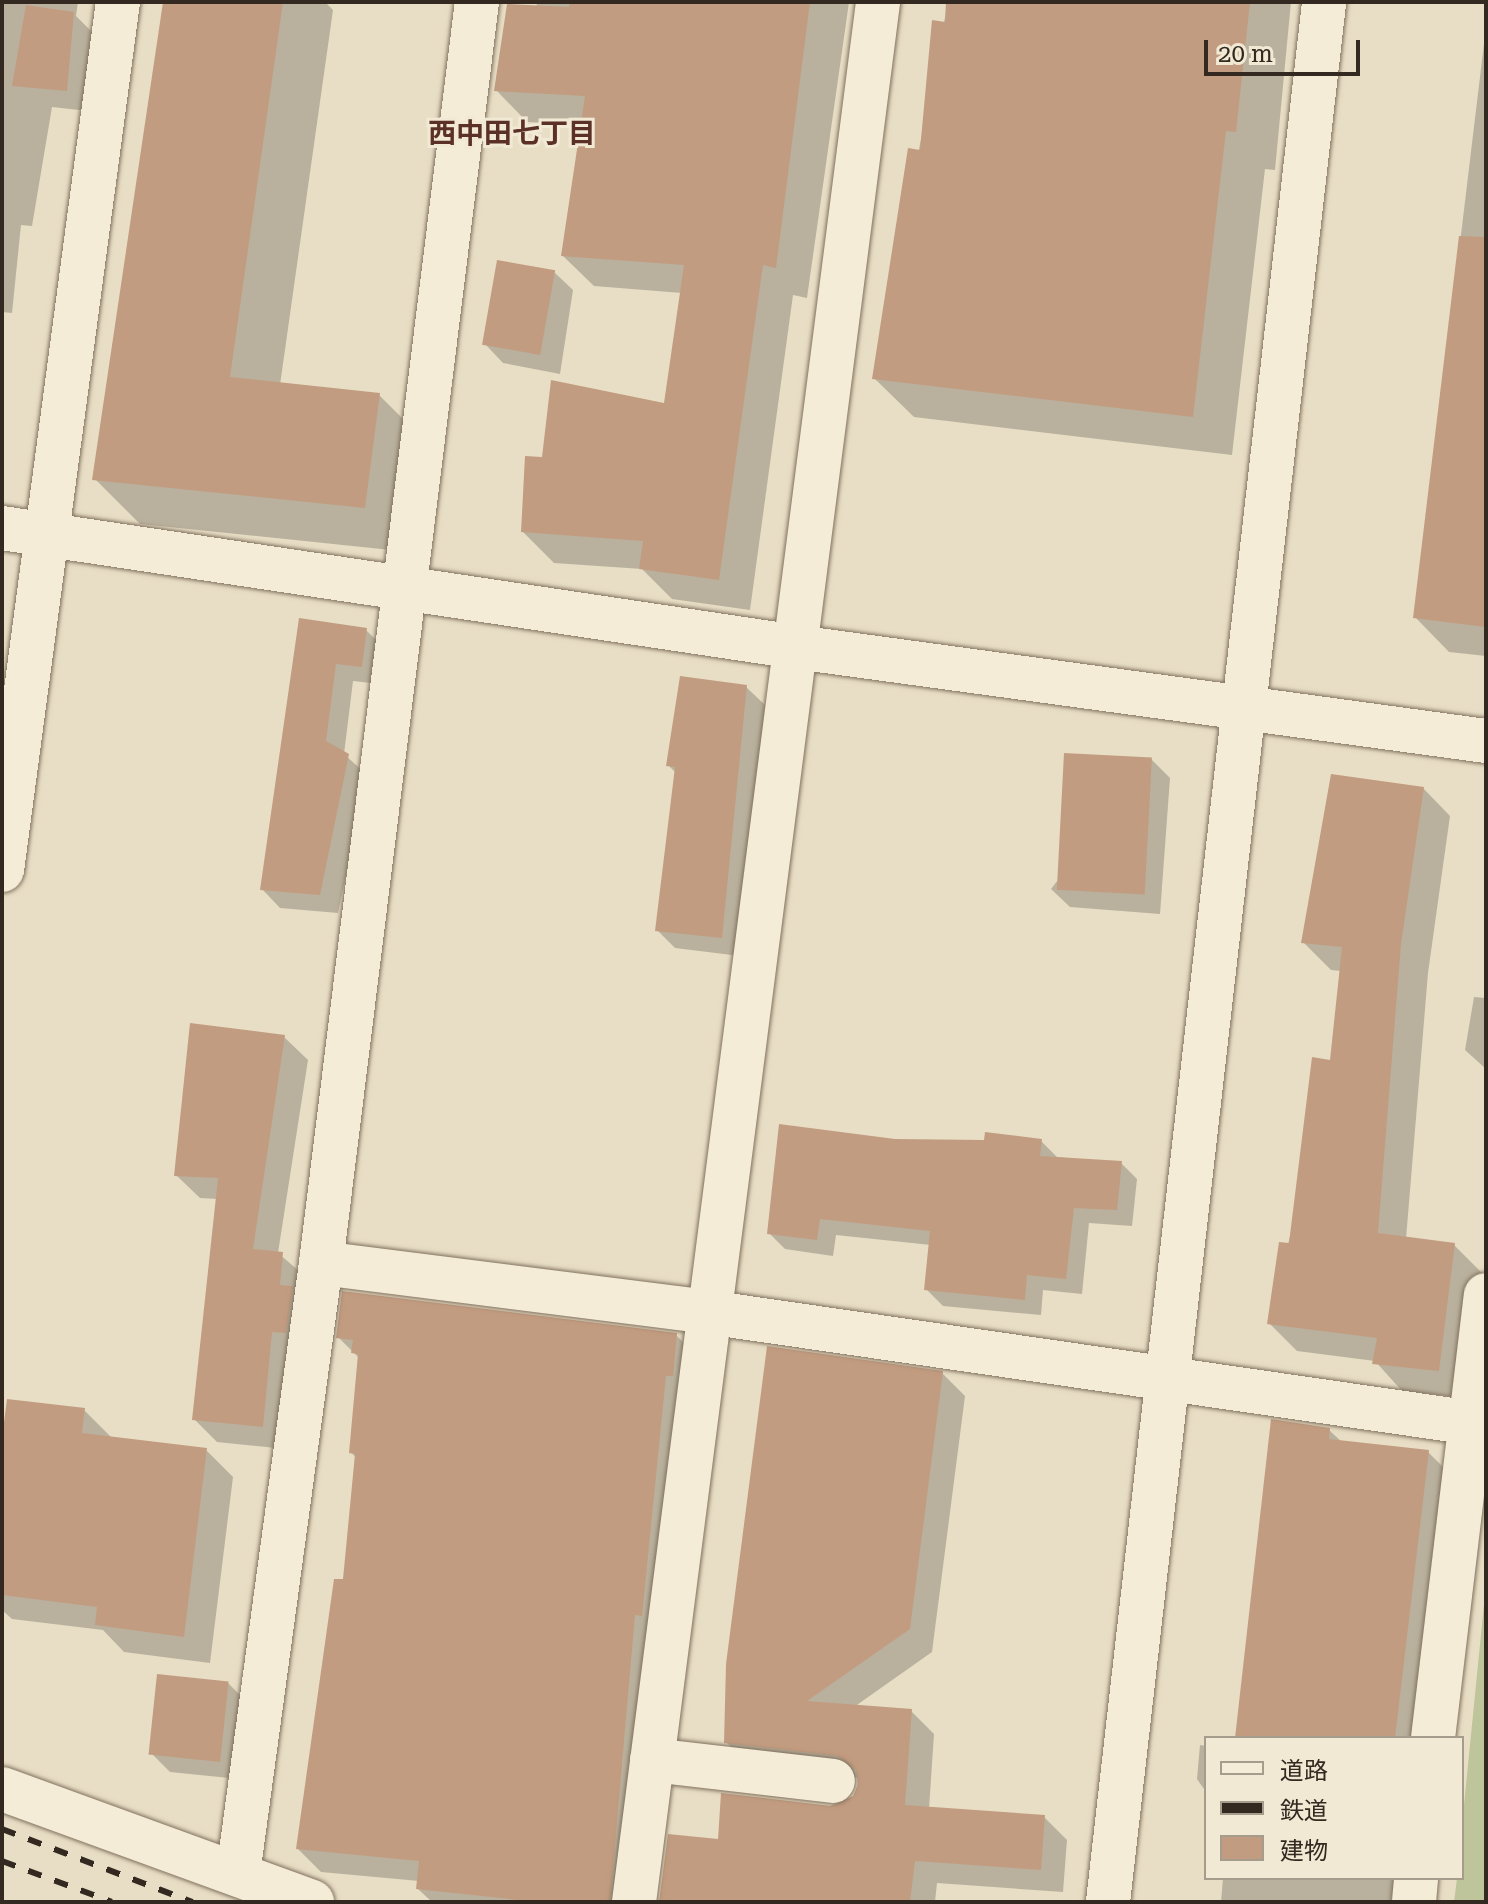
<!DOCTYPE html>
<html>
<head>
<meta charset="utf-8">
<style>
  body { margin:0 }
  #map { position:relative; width:1488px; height:1904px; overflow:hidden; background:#e8dec5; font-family:"Roboto Serif","Noto Sans JP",serif }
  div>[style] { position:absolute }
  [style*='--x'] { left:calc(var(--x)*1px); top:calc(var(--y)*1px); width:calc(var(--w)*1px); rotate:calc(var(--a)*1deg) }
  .green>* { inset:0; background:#bfc59b }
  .shadow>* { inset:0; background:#0003 }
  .building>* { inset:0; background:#c29c80; transform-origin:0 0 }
  .roads { filter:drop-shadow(0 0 2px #81715e) drop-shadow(0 0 2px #81715e) }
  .minor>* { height:44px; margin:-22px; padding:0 22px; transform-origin:22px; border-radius:22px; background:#f4ecd7 }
  .rail>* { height:6px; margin-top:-3px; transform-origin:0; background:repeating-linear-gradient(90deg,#332920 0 14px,transparent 0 28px) }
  span { translate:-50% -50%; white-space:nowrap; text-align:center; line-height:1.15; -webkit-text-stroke:6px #f1e9d4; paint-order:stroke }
  .neighbourhood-label { font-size:28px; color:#5a3124; font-weight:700 }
  .frame { position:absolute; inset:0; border:4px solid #332920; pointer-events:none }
  .legend { position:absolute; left:1204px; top:1736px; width:260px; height:144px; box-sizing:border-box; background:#f1e9d4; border:2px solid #a59c8c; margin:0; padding:10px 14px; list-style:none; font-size:24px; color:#332920 }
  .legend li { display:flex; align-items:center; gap:16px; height:40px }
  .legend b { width:40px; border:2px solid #a59c8c }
  .scale { position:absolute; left:1204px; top:40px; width:156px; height:36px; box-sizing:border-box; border:4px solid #332920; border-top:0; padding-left:10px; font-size:24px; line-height:28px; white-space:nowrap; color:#332920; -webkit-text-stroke:6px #f1e9d4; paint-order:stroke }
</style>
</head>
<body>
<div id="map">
  <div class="green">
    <i style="clip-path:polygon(1486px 1584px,1486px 1902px,1454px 1902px,1457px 1878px,1462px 1878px,1462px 1825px)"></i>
  </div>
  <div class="shadow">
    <i style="clip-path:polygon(2px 2px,78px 2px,76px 16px,94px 34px,88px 111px,52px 107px,32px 226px,21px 225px,12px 313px,2px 312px)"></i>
    <i style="clip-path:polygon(165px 2px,325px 2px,333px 10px,280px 385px,379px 395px,424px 440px,410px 552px,140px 524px,95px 479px)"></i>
    <i style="clip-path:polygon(538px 2px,849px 2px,807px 298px,793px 295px,750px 610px,672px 599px,642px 569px,554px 563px,523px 532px,544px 460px,665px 405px,682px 293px,594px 286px,563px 256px,583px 125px,527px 122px,497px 91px)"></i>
    <i style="clip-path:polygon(948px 2px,1291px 2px,1275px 170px,1265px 169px,1232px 455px,914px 417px,874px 378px)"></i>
    <i style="clip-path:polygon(1486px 27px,1486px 656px,1449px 652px,1415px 617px)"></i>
    <i style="clip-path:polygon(554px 272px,573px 290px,560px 374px,503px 363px,485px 344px)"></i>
    <i style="clip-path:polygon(300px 621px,366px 630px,385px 649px,380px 684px,353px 681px,344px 754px,367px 775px,338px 913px,280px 908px,262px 889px)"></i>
    <i style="clip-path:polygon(746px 687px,765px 705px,740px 956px,675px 948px,657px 930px,676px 773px,668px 765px)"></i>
    <i style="clip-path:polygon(1151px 759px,1170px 778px,1160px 914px,1070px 907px,1051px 889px)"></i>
    <i style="clip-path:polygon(1423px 788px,1450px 816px,1428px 973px,1406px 1239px,1454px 1245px,1482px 1273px,1466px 1398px,1402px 1391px,1375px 1361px,1297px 1351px,1269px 1323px,1332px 1062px,1341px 971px,1331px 970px,1304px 943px)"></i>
    <i style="clip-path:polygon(1474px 997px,1486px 998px,1486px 1069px,1465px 1050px)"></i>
    <i style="clip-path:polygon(284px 1037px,308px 1060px,278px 1253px,306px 1277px,286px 1449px,217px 1442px,194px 1419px,218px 1199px,200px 1198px,176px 1175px)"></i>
    <i style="clip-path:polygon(895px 1141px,1041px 1141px,1057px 1157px,1121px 1163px,1137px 1179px,1132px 1226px,1089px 1223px,1082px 1294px,1043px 1290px,1041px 1315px,943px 1306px,927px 1290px,931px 1245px,836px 1235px,833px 1256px,785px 1249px,769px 1233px)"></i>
    <i style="clip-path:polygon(676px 1335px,699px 1358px,634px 1902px,432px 1902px,418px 1889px,419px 1881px,321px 1872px,298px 1849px,344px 1582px,356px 1458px,351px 1452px,360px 1359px,338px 1337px)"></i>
    <i style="clip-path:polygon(942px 1373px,965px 1396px,932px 1652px,854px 1707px,911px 1711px,934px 1734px,929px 1809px,1044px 1817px,1067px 1840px,1063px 1892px,937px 1883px,935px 1902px,661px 1902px,720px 1841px,854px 1798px,859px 1778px,749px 1765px,726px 1742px)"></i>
    <i style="clip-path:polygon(84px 1410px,111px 1437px,206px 1450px,233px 1477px,210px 1663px,124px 1652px,103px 1630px,12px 1619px,2px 1610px,2px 1454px)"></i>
    <i style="clip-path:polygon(1329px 1430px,1342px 1442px,1428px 1452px,1447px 1471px,1415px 1738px,1237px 1738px)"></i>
    <i style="clip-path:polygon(228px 1683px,246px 1701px,239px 1779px,170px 1772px,152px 1754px)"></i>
    <i style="clip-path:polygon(1200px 1745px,1206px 1746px,1206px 1792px,1197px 1779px)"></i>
    <i style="clip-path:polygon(1223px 1878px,1404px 1878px,1402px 1892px,1393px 1890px,1391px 1902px,1221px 1902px)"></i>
  </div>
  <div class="building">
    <i style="clip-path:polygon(163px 2px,283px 2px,230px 377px,380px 393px,365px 508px,92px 480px)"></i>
    <i style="clip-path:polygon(570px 2px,810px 2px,776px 268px,763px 265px,719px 580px,639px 569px,643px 541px,521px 532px,525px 456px,542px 457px,551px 380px,664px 403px,684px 265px,561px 256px,585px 96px,494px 91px,507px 4px,569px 7px)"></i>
    <i style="clip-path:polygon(946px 2px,1250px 2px,1236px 132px,1226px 131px,1193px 417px,872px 379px,908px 148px,920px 150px,932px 20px,945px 22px)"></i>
    <i style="clip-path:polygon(26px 5px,74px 12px,67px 91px,12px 86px)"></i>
    <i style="clip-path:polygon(1459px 236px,1486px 237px,1486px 627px,1413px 618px)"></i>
    <i style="left:497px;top:260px;width:59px;height:86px;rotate:10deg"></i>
    <i style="clip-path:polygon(299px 618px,367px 628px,362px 667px,336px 664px,326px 741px,349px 754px,320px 895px,260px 890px)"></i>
    <i style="clip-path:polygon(680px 676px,747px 685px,722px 938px,655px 931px,675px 767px,666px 766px)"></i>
    <i style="left:1064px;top:753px;width:88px;height:137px;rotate:3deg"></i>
    <i style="clip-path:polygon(1331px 774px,1424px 787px,1401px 944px,1378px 1233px,1455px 1243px,1439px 1371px,1372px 1364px,1377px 1338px,1267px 1324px,1279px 1242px,1289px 1243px,1312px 1057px,1330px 1060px,1342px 947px,1301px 943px)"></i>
    <i style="clip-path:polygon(190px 1023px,285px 1035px,253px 1249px,283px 1252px,280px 1285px,293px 1286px,286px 1333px,272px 1332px,263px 1427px,192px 1420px,218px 1178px,174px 1176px)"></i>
    <i style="clip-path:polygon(779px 1124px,895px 1139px,984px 1140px,985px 1132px,1042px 1139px,1040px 1156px,1122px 1161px,1117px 1210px,1074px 1208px,1066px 1279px,1027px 1275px,1025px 1300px,924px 1290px,930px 1231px,820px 1219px,817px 1240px,767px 1234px)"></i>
    <i style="clip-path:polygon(342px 1291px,677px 1333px,673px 1376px,666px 1376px,642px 1616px,635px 1615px,610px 1902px,537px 1902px,416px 1889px,419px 1861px,296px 1849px,334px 1579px,343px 1579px,355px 1454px,349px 1453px,358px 1354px,351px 1353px,353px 1340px,336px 1338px)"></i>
    <i style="clip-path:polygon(767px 1346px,943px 1371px,910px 1629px,807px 1701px,912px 1709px,905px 1805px,1045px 1815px,1041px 1870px,915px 1861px,910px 1902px,659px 1902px,668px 1834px,718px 1839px,721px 1793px,831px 1806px,853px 1796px,858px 1785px,856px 1770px,837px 1756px,724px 1743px,726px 1664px)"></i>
    <i style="clip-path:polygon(7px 1399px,85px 1408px,82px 1433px,207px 1448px,184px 1637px,95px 1625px,97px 1607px,2px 1595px,2px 1438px)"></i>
    <i style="clip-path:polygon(1271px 1419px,1330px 1428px,1329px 1439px,1429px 1450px,1395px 1738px,1235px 1738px)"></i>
    <i style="left:157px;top:1674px;width:72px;height:81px;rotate:6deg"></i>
  </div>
  <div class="roads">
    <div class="minor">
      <i style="--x:2;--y:528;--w:803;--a:8.52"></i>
      <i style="--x:796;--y:647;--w:696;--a:7.76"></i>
      <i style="--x:2;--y:870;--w:876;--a:-82.39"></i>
      <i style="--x:321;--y:1263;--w:389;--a:7.2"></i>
      <i style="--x:707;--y:1312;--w:787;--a:8.25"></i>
      <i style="--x:1433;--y:1738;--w:446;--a:-83.2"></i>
      <i style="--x:652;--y:1760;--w:182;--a:6.6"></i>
      <i style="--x:2;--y:1789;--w:330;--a:20"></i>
      <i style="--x:238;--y:1874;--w:617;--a:-82.26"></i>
      <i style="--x:321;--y:1263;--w:1271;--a:-82.95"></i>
      <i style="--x:634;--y:1902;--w:1916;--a:-82.68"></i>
      <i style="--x:1108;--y:1902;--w:1912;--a:-83.51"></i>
      <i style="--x:1414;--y:1902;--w:24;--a:-85"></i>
    </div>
  </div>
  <div class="rail">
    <i style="--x:2;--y:1829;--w:204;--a:21"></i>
    <i style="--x:2;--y:1861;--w:117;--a:20.4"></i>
  </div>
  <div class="neighbourhood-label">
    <span style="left:512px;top:134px">西中田七丁目</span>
  </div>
  <div class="frame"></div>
  <ul class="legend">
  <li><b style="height:10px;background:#f4ecd7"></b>道路</li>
  <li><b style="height:10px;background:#332920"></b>鉄道</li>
  <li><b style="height:22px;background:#c29c80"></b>建物</li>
  </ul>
  <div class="scale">20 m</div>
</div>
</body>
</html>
